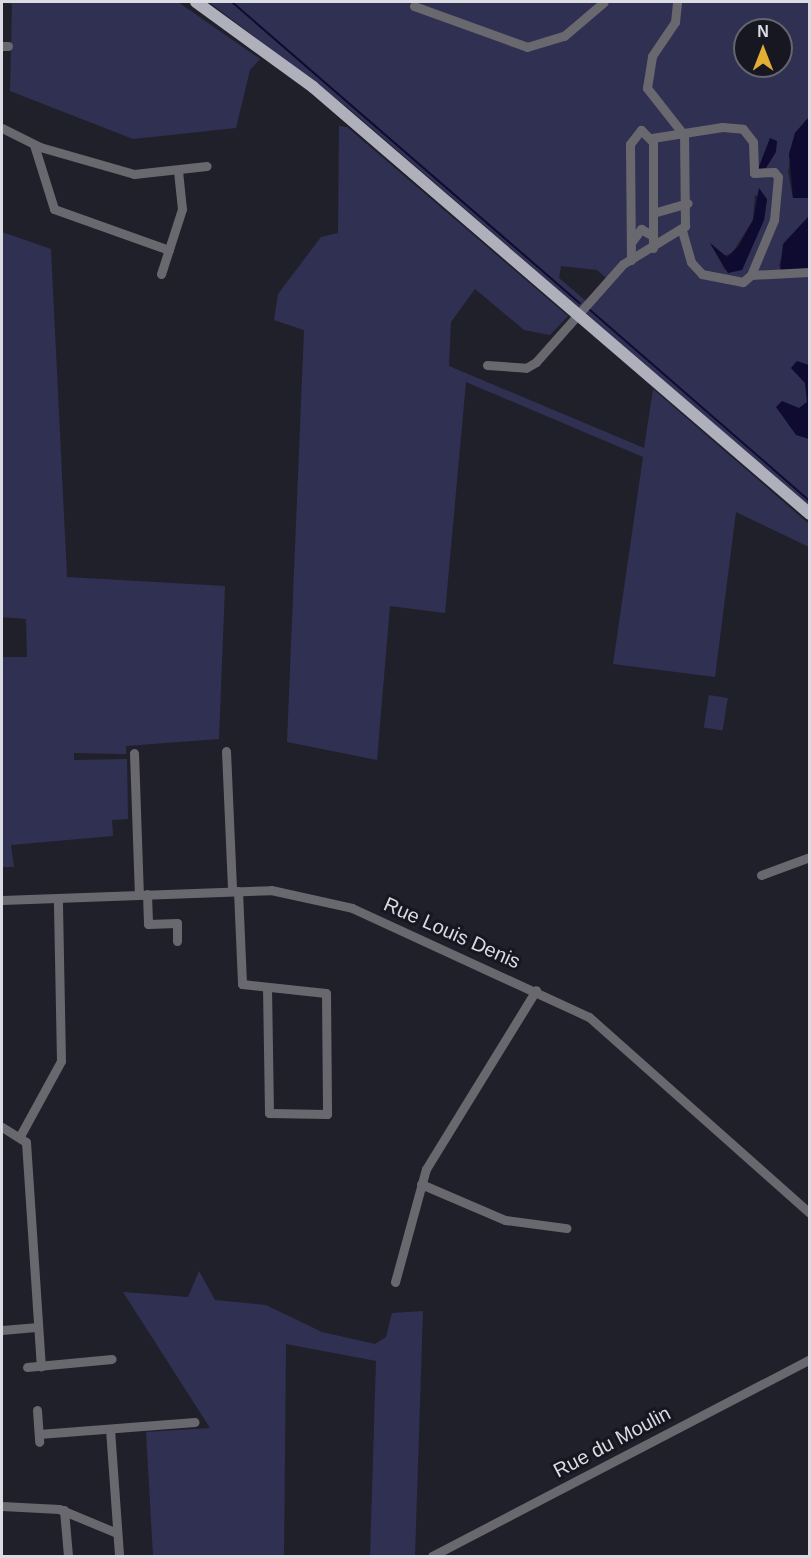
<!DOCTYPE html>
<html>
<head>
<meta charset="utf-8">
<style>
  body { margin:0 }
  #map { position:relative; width:811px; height:1558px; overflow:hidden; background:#20202b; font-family:Helvetica,sans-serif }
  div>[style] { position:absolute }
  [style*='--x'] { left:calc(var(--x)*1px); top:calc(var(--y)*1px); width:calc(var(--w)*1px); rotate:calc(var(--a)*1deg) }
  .green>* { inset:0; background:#303053; transform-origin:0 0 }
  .water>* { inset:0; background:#0f0a2f }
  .stream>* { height:2px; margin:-1px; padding:0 1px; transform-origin:1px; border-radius:1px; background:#0f0a2f }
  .minor>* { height:9px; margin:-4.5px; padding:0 4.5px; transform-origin:4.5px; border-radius:4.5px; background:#68686e }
  .major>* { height:12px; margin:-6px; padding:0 6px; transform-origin:6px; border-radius:6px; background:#afb0bc }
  span { translate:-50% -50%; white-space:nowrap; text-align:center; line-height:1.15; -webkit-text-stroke:6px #161721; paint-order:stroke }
  .street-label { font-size:20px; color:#dadbe3 }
  .frame { position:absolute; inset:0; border:3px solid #dadbe3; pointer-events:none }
  .north { position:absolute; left:733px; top:18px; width:60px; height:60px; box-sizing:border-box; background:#161721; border:2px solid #64656f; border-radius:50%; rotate:0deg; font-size:16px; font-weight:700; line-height:24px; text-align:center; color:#dadbe3 }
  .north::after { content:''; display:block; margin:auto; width:21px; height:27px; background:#e4ae35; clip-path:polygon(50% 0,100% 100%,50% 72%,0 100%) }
</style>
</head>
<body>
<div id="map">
  <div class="green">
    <i style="clip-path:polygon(178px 2px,260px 59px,250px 70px,236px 128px,133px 139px,10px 91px,12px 4px,2px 2px)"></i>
    <i style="clip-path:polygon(evenodd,209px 2px,809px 2px,809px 117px,795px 133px,788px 172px,793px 198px,809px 198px,809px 216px,784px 247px,779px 266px,809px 269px,809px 506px,348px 108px,209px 2px,745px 30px,781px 30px,781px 66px,745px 66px,745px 30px,209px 2px,755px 195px,767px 199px,764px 220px,742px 270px,725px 270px,710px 243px,723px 256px,732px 253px,753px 220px,755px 195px,209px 2px,561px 266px,597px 270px,606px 278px,586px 301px,559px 278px,561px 266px)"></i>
    <i style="clip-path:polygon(339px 126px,347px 127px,568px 316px,550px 335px,524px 330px,475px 289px,451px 322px,449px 366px,644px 448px,653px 389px,809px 524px,809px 547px,736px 512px,715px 677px,613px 664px,643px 457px,466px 382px,445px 613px,390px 606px,377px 760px,287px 742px,304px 330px,274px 320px,278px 294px,321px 237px,338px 233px)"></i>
    <i style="clip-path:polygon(2px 232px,51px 249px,67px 577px,225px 586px,219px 739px,126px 746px,126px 754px,74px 753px,74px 760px,127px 759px,128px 819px,112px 820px,113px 836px,11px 845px,14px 867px,2px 867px,2px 657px,27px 657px,26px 619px,2px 617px)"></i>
    <i style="left:709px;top:695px;width:19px;height:33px;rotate:9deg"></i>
    <i style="clip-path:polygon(199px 1271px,215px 1300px,266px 1305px,322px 1332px,375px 1344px,386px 1337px,392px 1313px,423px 1311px,415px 1556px,370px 1556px,376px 1361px,286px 1344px,284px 1556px,153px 1556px,146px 1432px,210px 1428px,123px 1292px,188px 1297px)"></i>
  </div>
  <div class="water">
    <i style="clip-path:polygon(809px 117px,809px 198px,793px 198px,789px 154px,795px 133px)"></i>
    <i style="clip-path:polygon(770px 138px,777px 141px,776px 152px,766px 168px,758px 169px)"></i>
    <i style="clip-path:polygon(759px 188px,767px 199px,764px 220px,742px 270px,728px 273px,710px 243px,727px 257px,738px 247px,753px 220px)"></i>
    <i style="clip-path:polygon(809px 216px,809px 269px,780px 272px,783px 244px)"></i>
    <i style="clip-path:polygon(797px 361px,809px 365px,809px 439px,796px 435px,776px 407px,782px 401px,799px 408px,807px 402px,805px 383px,791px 368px)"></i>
  </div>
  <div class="stream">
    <i style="--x:232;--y:2;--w:460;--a:40.9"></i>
    <i style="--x:590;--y:310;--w:291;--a:41"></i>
  </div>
  <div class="minor">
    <i style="--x:414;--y:6;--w:120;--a:19.9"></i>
    <i style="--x:527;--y:47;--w:39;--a:-17"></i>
    <i style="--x:564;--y:36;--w:52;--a:-40.4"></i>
    <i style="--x:2;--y:46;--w:6;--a:0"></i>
    <i style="--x:2;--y:128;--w:42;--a:26.6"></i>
    <i style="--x:40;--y:147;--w:98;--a:16"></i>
    <i style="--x:134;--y:174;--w:73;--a:-6.3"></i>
    <i style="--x:652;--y:138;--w:71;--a:-8.9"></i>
    <i style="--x:722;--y:127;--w:21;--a:5"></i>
    <i style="--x:743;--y:129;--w:16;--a:52"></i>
    <i style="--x:753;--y:142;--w:31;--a:88"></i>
    <i style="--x:754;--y:173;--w:20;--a:-3"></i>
    <i style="--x:774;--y:172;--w:6;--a:51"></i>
    <i style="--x:778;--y:177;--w:43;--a:95.3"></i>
    <i style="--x:774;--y:220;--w:60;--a:112.7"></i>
    <i style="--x:751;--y:275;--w:11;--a:139"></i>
    <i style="--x:743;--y:282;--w:42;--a:-169"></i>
    <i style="--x:702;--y:274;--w:16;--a:-133"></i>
    <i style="--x:691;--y:262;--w:32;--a:-106"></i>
    <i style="--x:34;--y:145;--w:67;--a:72.6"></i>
    <i style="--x:54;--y:209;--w:122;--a:19.6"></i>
    <i style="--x:653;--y:213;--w:36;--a:-16"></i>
    <i style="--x:633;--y:240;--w:14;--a:-54"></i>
    <i style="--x:641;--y:229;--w:14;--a:30"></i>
    <i style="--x:631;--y:260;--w:116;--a:-90.5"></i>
    <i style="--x:630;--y:144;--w:18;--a:-52"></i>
    <i style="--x:641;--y:130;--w:17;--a:45"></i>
    <i style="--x:653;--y:142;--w:106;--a:90"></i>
    <i style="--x:161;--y:274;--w:68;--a:-72.1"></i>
    <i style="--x:182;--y:209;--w:39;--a:-96"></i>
    <i style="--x:751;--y:275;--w:58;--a:-3"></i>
    <i style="--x:487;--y:365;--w:39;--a:4"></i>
    <i style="--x:526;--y:368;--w:12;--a:-31"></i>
    <i style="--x:536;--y:362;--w:131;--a:-48.4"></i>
    <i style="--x:623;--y:264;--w:73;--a:-31.5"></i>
    <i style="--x:685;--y:226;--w:91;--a:-90.6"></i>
    <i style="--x:684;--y:135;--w:60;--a:-128.2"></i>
    <i style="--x:647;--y:88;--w:32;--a:-81"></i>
    <i style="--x:652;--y:56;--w:41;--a:-55.9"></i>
    <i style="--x:675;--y:22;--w:20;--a:-84"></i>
    <i style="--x:226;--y:751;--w:140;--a:87.5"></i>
    <i style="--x:134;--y:753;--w:142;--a:88"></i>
    <i style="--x:761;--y:875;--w:52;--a:-20.2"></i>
    <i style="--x:238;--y:891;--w:93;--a:87.5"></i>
    <i style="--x:242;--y:984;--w:84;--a:6.1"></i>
    <i style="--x:326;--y:993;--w:121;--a:89.5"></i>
    <i style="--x:327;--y:1114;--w:58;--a:-179"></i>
    <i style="--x:269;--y:1113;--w:123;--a:-90.9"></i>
    <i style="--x:147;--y:894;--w:30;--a:88"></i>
    <i style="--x:148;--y:924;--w:29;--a:-2"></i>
    <i style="--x:177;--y:923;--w:18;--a:90"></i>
    <i style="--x:2;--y:900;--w:269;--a:-2.1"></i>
    <i style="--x:271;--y:890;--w:83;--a:12.5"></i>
    <i style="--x:352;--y:908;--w:261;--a:24.7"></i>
    <i style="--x:589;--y:1017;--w:295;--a:41.6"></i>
    <i style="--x:2;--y:1127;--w:28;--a:32"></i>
    <i style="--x:26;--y:1142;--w:225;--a:86.2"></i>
    <i style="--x:20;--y:1136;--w:85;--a:-61.3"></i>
    <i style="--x:61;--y:1061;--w:163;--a:-91.1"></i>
    <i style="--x:421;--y:1184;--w:91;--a:23.2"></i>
    <i style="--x:505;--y:1220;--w:62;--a:7.5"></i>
    <i style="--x:395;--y:1282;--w:117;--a:-74.7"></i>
    <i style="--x:426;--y:1169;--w:210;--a:-58.4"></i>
    <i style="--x:2;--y:1330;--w:36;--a:-5"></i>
    <i style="--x:27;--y:1367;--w:85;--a:-5.4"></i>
    <i style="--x:37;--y:1410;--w:32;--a:86"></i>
    <i style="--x:110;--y:1429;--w:127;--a:85.9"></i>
    <i style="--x:39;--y:1434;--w:156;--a:-4.4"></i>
    <i style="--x:2;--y:1506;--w:57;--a:3"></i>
    <i style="--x:59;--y:1509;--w:63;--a:22.5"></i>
    <i style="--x:64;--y:1510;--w:46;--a:85"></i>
    <i style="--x:432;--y:1556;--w:426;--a:-27.5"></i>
  </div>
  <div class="major">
    <i style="--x:196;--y:2;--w:145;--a:36"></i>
    <i style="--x:313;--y:87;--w:655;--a:40.67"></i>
  </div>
  <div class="street-label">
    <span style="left:452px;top:933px;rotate:24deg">Rue Louis Denis</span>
    <span style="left:612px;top:1442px;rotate:-28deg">Rue du Moulin</span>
  </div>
  <div class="frame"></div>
  <div class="north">N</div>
</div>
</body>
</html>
